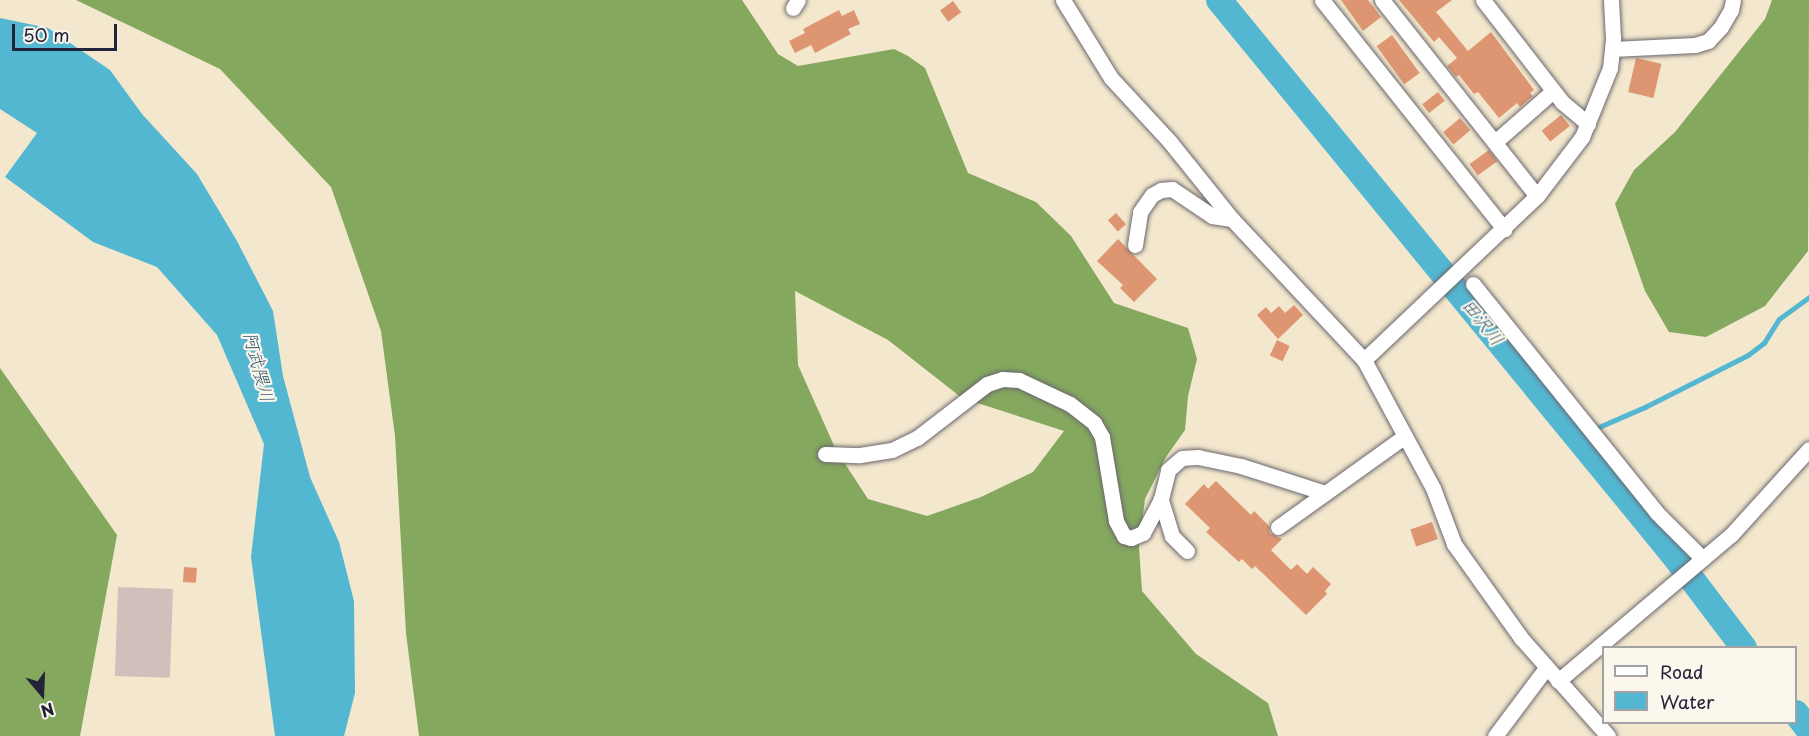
<!DOCTYPE html>
<html>
<head>
<meta charset="utf-8">
<style>
  body { margin:0 }
  #map { position:relative; width:1809px; height:736px; overflow:hidden; background:#f3e7cd; font-family:"Playpen Sans","Klee One",sans-serif }
  div>[style] { position:absolute }
  [style*='--x'] { left:calc(var(--x)*1px); top:calc(var(--y)*1px); width:calc(var(--w)*1px); rotate:calc(var(--a)*1deg) }
  .industrial>* { inset:0; background:#cfc0bb; transform-origin:0 0 }
  .forest>* { inset:0; background:#84a85e }
  .water>* { inset:0; background:#54b7d2 }
  .stream>* { height:4.5px; margin:-2.25px; padding:0 2.25px; transform-origin:2.25px; border-radius:2.25px; background:#54b7d2 }
  .river>* { height:26px; margin:-13px; padding:0 13px; transform-origin:13px; border-radius:13px; background:#54b7d2 }
  .building>* { inset:0; background:#de9672; transform-origin:0 0 }
  .roads { filter:drop-shadow(0 0 2px #6b676e) drop-shadow(0 0 2px #6b676e) }
  .minor>* { height:15px; margin:-7.5px; padding:0 7.5px; transform-origin:7.5px; border-radius:7.5px; background:#fff }
  span { translate:-50% -50%; white-space:nowrap; text-align:center; line-height:1.15; -webkit-text-stroke:4.5px #fbf7ec; paint-order:stroke }
  .water-label { font-size:18px; color:#345670; font-style:italic }
  .legend { position:absolute; left:1602px; top:646px; width:195px; height:78px; box-sizing:border-box; background:#fbf7ec; border:2px solid #a4a2a5; margin:0; padding:8px 10px; list-style:none; font-size:18px; color:#22223b }
  .legend li { display:flex; align-items:center; gap:12px; height:30px }
  .legend b { width:30px; border:2px solid #a4a2a5 }
  .north { position:absolute; left:12px; top:664px; width:60px; height:60px; -webkit-text-stroke:4px #fbf7ec; paint-order:stroke; rotate:161deg; font-size:16px; font-weight:700; line-height:24px; text-align:center; color:#22223b }
  .north::after { content:''; display:block; margin:auto; width:21px; height:27px; background:#22223b; clip-path:polygon(50% 0,100% 100%,50% 72%,0 100%) }
  .scale { position:absolute; left:12px; top:24px; width:105px; height:27px; box-sizing:border-box; border:3px solid #22223b; border-top:0; padding-left:8px; font-size:18px; line-height:21px; white-space:nowrap; color:#22223b; -webkit-text-stroke:4px #fbf7ec; paint-order:stroke }
</style>
</head>
<body>
<div id="map">
  <div class="industrial">
    <i style="left:118px;top:587px;width:55px;height:89px;rotate:2deg"></i>
  </div>
  <div class="forest">
    <i style="clip-path:polygon(evenodd,76px 0,742px 0,778px 54px,798px 66px,894px 49px,908px 56px,925px 68px,968px 173px,1036px 202px,1071px 236px,1114px 303px,1188px 328px,1197px 359px,1188px 396px,1185px 430px,1166px 457px,1145px 499px,1139px 547px,1142px 591px,1196px 654px,1268px 703px,1278px 736px,419px 736px,406px 633px,395px 436px,381px 331px,331px 187px,220px 69px,76px 0,795px 291px,888px 340px,962px 398px,1064px 431px,1033px 472px,981px 497px,927px 516px,868px 499px,836px 450px,798px 365px,795px 291px)"></i>
    <i style="clip-path:polygon(1772px 0,1809px 0,1808px 251px,1765px 306px,1706px 337px,1669px 332px,1645px 291px,1615px 204px,1634px 170px,1675px 132px,1765px 19px)"></i>
    <i style="clip-path:polygon(0 368px,117px 535px,80px 736px,0 736px)"></i>
  </div>
  <div class="water">
    <i style="clip-path:polygon(0 18px,48px 28px,110px 70px,142px 114px,197px 174px,237px 241px,273px 311px,283px 376px,310px 477px,339px 542px,354px 601px,355px 693px,344px 736px,275px 736px,251px 557px,264px 444px,217px 335px,157px 267px,93px 242px,5px 177px,37px 133px,0 109px)"></i>
  </div>
  <div class="stream">
    <i style="--x:1576;--y:437;--w:75;--a:-23.5"></i>
    <i style="--x:1645;--y:407;--w:115;--a:-26.8"></i>
    <i style="--x:1748;--y:355;--w:20;--a:-37"></i>
    <i style="--x:1764;--y:343;--w:28;--a:-58"></i>
    <i style="--x:1779;--y:319;--w:37;--a:-36"></i>
  </div>
  <div class="river">
    <i style="--x:1219;--y:0;--w:715;--a:50.68"></i>
    <i style="--x:1672;--y:553;--w:119;--a:52.8"></i>
    <i style="--x:1796;--y:713;--w:21;--a:53"></i>
  </div>
  <div class="building">
    <i style="clip-path:polygon(1341px 0,1368px 0,1381px 17px,1363px 31px)"></i>
    <i style="clip-path:polygon(1399px 0,1452px 0,1436px 12px,1468px 51px,1491px 32px,1534px 90px,1530px 93px,1533px 96px,1520px 107px,1517px 103px,1499px 118px,1478px 92px,1474px 94px,1459px 75px,1456px 77px,1447px 66px,1457px 58px,1439px 37px,1434px 42px)"></i>
    <i style="left:953px;top:1px;width:14px;height:16px;rotate:54deg"></i>
    <i style="clip-path:polygon(839px 10px,842px 16px,854px 10px,860px 24px,848px 29px,851px 34px,815px 53px,811px 45px,795px 53px,789px 41px,805px 33px,803px 29px)"></i>
    <i style="left:1392px;top:35px;width:47px;height:19px;rotate:54deg"></i>
    <i style="left:1636px;top:58px;width:26px;height:35px;rotate:13deg"></i>
    <i style="left:1438px;top:92px;width:11px;height:20px;rotate:52deg"></i>
    <i style="left:1561px;top:115px;width:14px;height:25px;rotate:51deg"></i>
    <i style="left:1460px;top:118px;width:16px;height:22px;rotate:50deg"></i>
    <i style="left:1489px;top:150px;width:14px;height:24px;rotate:54deg"></i>
    <i style="left:1116px;top:213px;width:15px;height:11px;rotate:48deg"></i>
    <i style="clip-path:polygon(1118px 239px,1157px 279px,1134px 302px,1120px 288px,1123px 285px,1097px 261px)"></i>
    <i style="clip-path:polygon(1294px 305px,1303px 315px,1278px 339px,1257px 315px,1266px 307px,1271px 313px,1279px 306px,1285px 313px)"></i>
    <i style="left:1277px;top:340px;width:14px;height:17px;rotate:25deg"></i>
    <i style="clip-path:polygon(1216px 481px,1251px 515px,1254px 511px,1269px 526px,1270px 533px,1282px 539px,1271px 550px,1291px 570px,1297px 564px,1307px 574px,1313px 567px,1331px 584px,1325px 591px,1327px 594px,1306px 615px,1255px 566px,1252px 569px,1242px 559px,1239px 562px,1206px 532px,1210px 528px,1185px 504px,1204px 484px,1208px 489px)"></i>
    <i style="left:1432px;top:522px;width:18px;height:23px;rotate:71deg"></i>
    <i style="left:184px;top:567px;width:13px;height:15px;rotate:4deg"></i>
  </div>
  <div class="roads">
    <div class="minor">
      <i style="--x:1063;--y:0;--w:92;--a:58.4"></i>
      <i style="--x:1111;--y:78;--w:87;--a:47.3"></i>
      <i style="--x:1170;--y:142;--w:99;--a:51.2"></i>
      <i style="--x:1232;--y:219;--w:193;--a:46.9"></i>
      <i style="--x:1364;--y:360;--w:145;--a:61.7"></i>
      <i style="--x:1433;--y:488;--w:60;--a:69.4"></i>
      <i style="--x:1454;--y:544;--w:115;--a:54.5"></i>
      <i style="--x:1521;--y:638;--w:131;--a:48.4"></i>
      <i style="--x:1322;--y:0;--w:293;--a:51.5"></i>
      <i style="--x:1382;--y:0;--w:250;--a:51.7"></i>
      <i style="--x:1483;--y:0;--w:129;--a:52.2"></i>
      <i style="--x:1562;--y:102;--w:34;--a:40"></i>
      <i style="--x:793;--y:8;--w:9;--a:-58"></i>
      <i style="--x:1612;--y:49;--w:83;--a:-2.8"></i>
      <i style="--x:1695;--y:45;--w:14;--a:-17"></i>
      <i style="--x:1708;--y:41;--w:19;--a:-47"></i>
      <i style="--x:1721;--y:27;--w:20;--a:-60"></i>
      <i style="--x:1731;--y:10;--w:10;--a:-79"></i>
      <i style="--x:1495;--y:142;--w:77;--a:-41.3"></i>
      <i style="--x:1135;--y:245;--w:33;--a:-81"></i>
      <i style="--x:1140;--y:212;--w:21;--a:-55"></i>
      <i style="--x:1152;--y:195;--w:10;--a:-29"></i>
      <i style="--x:1161;--y:190;--w:11;--a:-5"></i>
      <i style="--x:1172;--y:189;--w:48;--a:34"></i>
      <i style="--x:1212;--y:216;--w:20;--a:9"></i>
      <i style="--x:1473;--y:284;--w:292;--a:51.2"></i>
      <i style="--x:1656;--y:512;--w:66;--a:45"></i>
      <i style="--x:1364;--y:360;--w:238;--a:-43.5"></i>
      <i style="--x:1537;--y:196;--w:74;--a:-52.7"></i>
      <i style="--x:1582;--y:137;--w:74;--a:-67.9"></i>
      <i style="--x:1610;--y:68;--w:30;--a:-84"></i>
      <i style="--x:1613;--y:38;--w:38;--a:-93"></i>
      <i style="--x:825;--y:454;--w:35;--a:2"></i>
      <i style="--x:860;--y:455;--w:32;--a:-9"></i>
      <i style="--x:892;--y:450;--w:28;--a:-26"></i>
      <i style="--x:917;--y:438;--w:88;--a:-37.6"></i>
      <i style="--x:987;--y:384;--w:16;--a:-18"></i>
      <i style="--x:1002;--y:379;--w:17;--a:3"></i>
      <i style="--x:1019;--y:380;--w:56;--a:25.2"></i>
      <i style="--x:1070;--y:404;--w:31;--a:38"></i>
      <i style="--x:1094;--y:423;--w:16;--a:60"></i>
      <i style="--x:1102;--y:437;--w:85;--a:80.5"></i>
      <i style="--x:1116;--y:521;--w:17;--a:62"></i>
      <i style="--x:1124;--y:536;--w:7;--a:16"></i>
      <i style="--x:1131;--y:538;--w:13;--a:-23"></i>
      <i style="--x:1143;--y:533;--w:38;--a:-62"></i>
      <i style="--x:1278;--y:527;--w:156;--a:-35.6"></i>
      <i style="--x:1187;--y:551;--w:21;--a:-135"></i>
      <i style="--x:1172;--y:536;--w:39;--a:-107"></i>
      <i style="--x:1161;--y:499;--w:30;--a:-76"></i>
      <i style="--x:1168;--y:470;--w:18;--a:-41"></i>
      <i style="--x:1182;--y:458;--w:16;--a:-4"></i>
      <i style="--x:1198;--y:457;--w:44;--a:11.8"></i>
      <i style="--x:1241;--y:466;--w:88;--a:17.8"></i>
      <i style="--x:1558;--y:681;--w:226;--a:-40.2"></i>
      <i style="--x:1731;--y:535;--w:116;--a:-47.8"></i>
      <i style="--x:1495;--y:736;--w:85;--a:-53.1"></i>
    </div>
  </div>
  <div class="water-label">
    <span style="left:1483px;top:322px;rotate:51deg">田沢川</span>
    <span style="left:259px;top:367px;rotate:75deg">阿武隈川</span>
  </div>
  <ul class="legend">
  <li><b style="height:8px;background:#fff"></b>Road</li>
  <li><b style="height:16px;background:#54b7d2"></b>Water</li>
  </ul>
  <div class="north">N</div>
  <div class="scale">50 m</div>
</div>
</body>
</html>
